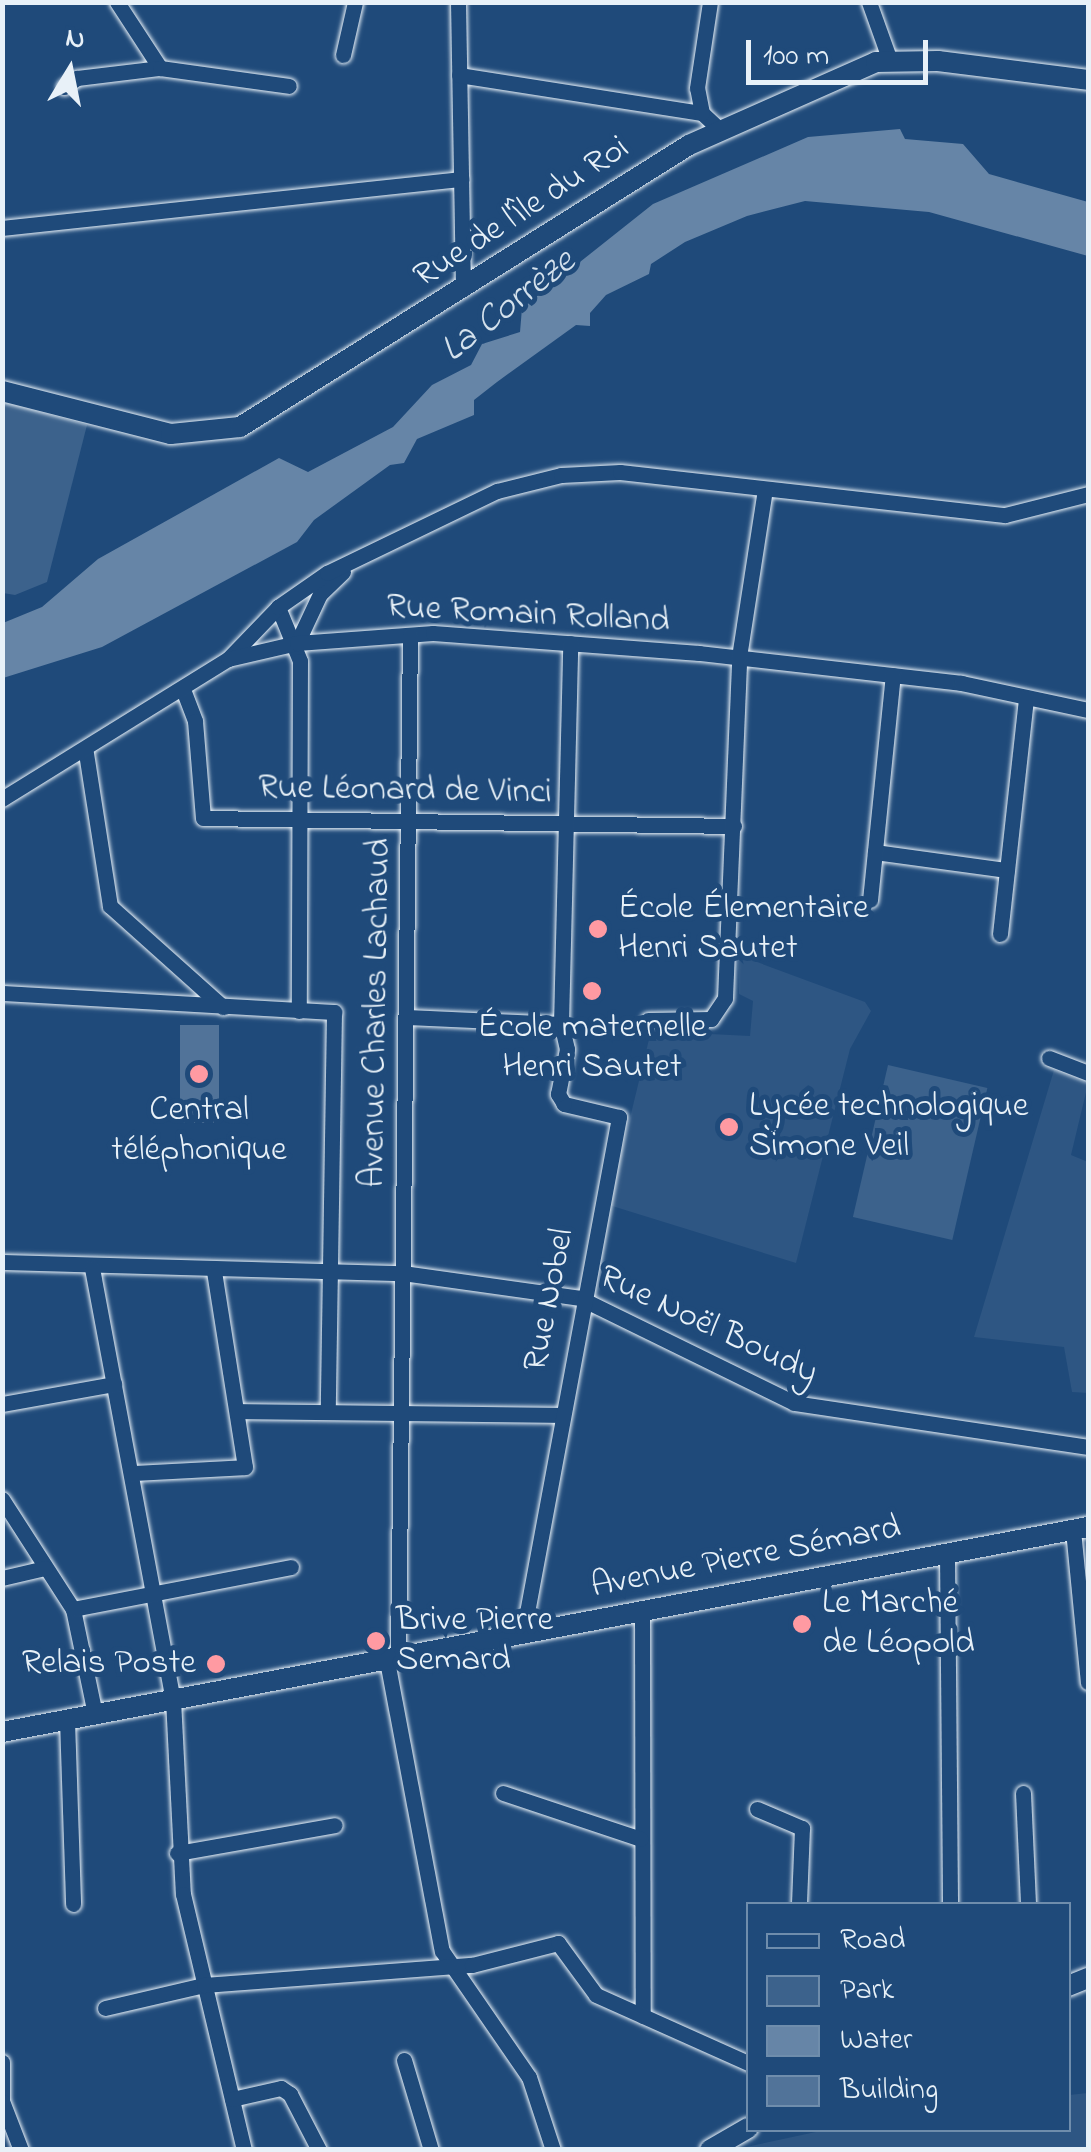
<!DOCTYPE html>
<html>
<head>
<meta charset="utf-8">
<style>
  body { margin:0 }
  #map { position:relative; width:1091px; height:2152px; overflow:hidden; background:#1f4a7a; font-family:"Indie Flower",sans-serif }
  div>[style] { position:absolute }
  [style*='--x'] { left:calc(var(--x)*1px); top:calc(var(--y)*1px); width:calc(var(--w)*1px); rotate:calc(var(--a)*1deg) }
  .built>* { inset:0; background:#2e5683 }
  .green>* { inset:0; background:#3c628c; transform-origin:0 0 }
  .water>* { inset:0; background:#6685a7 }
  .building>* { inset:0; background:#517399; transform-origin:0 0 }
  .roads { filter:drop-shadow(0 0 2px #e8f1f8) drop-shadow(0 0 2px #e8f1f8) }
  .minor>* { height:15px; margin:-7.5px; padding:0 7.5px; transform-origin:7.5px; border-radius:7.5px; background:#1f4a7a }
  .major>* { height:20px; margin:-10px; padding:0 10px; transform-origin:10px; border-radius:10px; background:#1f4a7a }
  .dots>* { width:28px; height:28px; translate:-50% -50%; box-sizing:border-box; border:5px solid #1f4a7a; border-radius:50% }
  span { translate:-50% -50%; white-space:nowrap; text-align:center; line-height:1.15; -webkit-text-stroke:10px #1f4a7a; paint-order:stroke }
  .street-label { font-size:35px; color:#e8f1f8 }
  .poi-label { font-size:35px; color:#e8f1f8 }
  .left { translate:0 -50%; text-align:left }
  .right { translate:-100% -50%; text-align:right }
  .water-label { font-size:38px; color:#d4e1ec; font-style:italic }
  .frame { position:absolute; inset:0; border:5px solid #e8f1f8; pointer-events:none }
  .legend { position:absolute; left:746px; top:1902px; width:325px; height:230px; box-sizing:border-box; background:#1f4a7a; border:2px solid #6f8dac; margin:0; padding:12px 18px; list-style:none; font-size:30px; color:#e8f1f8 }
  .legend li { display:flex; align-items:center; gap:20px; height:50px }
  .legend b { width:50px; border:2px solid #6f8dac }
  .north { position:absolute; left:20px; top:20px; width:100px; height:100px; -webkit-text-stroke:8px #1f4a7a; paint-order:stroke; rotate:10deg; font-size:28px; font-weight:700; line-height:40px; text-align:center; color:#e8f1f8 }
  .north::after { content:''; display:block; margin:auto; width:35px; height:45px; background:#e8f1f8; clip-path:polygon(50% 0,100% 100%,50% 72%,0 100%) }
  .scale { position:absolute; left:746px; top:40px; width:182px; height:45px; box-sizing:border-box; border:5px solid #e8f1f8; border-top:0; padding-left:12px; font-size:30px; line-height:35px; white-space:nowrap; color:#e8f1f8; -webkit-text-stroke:8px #1f4a7a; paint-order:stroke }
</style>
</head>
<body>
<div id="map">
  <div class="built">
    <i style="clip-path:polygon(738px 955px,865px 1002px,871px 1011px,850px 1049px,796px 1263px,609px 1205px,651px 1031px,750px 1036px,753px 1001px,739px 994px)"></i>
    <i style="clip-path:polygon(1054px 1070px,1088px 1084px,1071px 1155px,1088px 1162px,1088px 1393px,1072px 1392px,1064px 1347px,974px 1337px)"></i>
    <i style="clip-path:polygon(1088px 2093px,1088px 2149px,737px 2149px,825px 2130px,1068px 2130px,1069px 2095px)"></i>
  </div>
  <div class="green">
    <i style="clip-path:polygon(3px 402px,87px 425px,47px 582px,15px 595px,3px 593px)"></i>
    <i style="left:888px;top:1065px;width:102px;height:156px;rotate:13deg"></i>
  </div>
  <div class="water">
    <i style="clip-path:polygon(900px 129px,905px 139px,963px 144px,989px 174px,1088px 202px,1088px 256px,929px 212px,805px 201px,747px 216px,685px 242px,651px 264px,649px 274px,606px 295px,590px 313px,590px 326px,576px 325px,497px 382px,474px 400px,474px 415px,417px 439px,404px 463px,390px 465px,314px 520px,297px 542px,102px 647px,3px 678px,3px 623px,42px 607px,98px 559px,279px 458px,308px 472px,393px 427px,432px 385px,471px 365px,482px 344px,520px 332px,522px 308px,653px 204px,808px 137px)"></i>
  </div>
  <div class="building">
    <i style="left:180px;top:1025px;width:39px;height:98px"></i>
  </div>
  <div class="roads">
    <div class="minor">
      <i style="--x:117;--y:2;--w:79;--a:56.9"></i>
      <i style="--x:458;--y:2;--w:287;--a:89"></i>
      <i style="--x:869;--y:2;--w:59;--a:70.3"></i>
      <i style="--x:343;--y:55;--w:54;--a:-77.2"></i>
      <i style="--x:459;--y:75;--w:246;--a:8.9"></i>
      <i style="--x:702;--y:113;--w:23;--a:43"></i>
      <i style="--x:64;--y:87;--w:16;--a:-35"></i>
      <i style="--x:77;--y:78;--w:84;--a:-6.9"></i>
      <i style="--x:160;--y:68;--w:130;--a:7.9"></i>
      <i style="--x:702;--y:113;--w:25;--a:-101"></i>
      <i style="--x:697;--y:88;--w:87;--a:-81.4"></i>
      <i style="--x:2;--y:228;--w:462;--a:-6.1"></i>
      <i style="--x:278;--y:607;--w:58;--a:67.8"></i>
      <i style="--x:300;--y:661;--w:350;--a:90.2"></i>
      <i style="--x:297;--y:643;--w:54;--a:-64.9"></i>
      <i style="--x:320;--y:594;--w:32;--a:-44"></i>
      <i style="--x:228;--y:659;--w:72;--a:-46.1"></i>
      <i style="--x:278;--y:607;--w:60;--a:-34.8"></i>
      <i style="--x:327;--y:573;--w:189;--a:-25.8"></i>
      <i style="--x:497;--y:491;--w:66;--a:-14"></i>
      <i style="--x:561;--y:475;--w:59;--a:-2.9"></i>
      <i style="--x:620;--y:472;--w:387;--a:6.4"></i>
      <i style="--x:1005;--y:515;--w:86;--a:-14.2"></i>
      <i style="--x:184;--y:692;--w:31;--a:69"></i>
      <i style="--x:195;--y:721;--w:97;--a:85.3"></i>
      <i style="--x:203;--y:818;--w:531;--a:0.86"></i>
      <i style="--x:86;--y:753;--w:155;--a:81.1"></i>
      <i style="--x:110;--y:906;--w:152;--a:41.8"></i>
      <i style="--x:2;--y:799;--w:266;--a:-31.8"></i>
      <i style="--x:228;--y:659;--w:71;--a:-13.1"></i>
      <i style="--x:297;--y:643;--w:136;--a:-4.2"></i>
      <i style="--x:433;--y:633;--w:267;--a:4.3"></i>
      <i style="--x:699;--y:653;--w:264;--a:6.5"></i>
      <i style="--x:961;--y:683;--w:130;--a:12"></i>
      <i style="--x:875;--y:852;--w:133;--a:7.8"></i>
      <i style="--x:870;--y:900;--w:226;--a:-84.2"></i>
      <i style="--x:1000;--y:934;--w:238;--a:-83.7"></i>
      <i style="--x:2;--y:993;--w:333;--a:3.3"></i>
      <i style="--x:334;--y:1012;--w:399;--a:90.9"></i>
      <i style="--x:407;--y:1017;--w:154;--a:2.6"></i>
      <i style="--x:648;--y:1020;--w:63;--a:-0.9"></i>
      <i style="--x:711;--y:1019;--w:25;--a:-56"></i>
      <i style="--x:725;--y:998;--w:341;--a:-87.6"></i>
      <i style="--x:739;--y:657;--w:169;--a:-81.2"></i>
      <i style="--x:1049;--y:1058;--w:42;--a:21"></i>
      <i style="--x:2;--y:1262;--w:401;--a:1.6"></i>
      <i style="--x:403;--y:1273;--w:179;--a:8"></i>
      <i style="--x:580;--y:1298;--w:238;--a:26.1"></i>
      <i style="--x:794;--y:1403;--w:297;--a:8.5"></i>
      <i style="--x:92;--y:1268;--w:439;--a:79.4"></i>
      <i style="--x:173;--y:1699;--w:195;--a:87.1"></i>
      <i style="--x:183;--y:1894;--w:263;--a:76.6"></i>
      <i style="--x:2;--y:1404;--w:114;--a:-10.1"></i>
      <i style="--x:238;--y:1411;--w:321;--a:0.7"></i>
      <i style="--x:132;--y:1473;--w:113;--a:-3"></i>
      <i style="--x:245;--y:1467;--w:197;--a:-99"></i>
      <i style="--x:2;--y:1499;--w:131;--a:57.2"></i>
      <i style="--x:73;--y:1609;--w:107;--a:78.2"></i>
      <i style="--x:1073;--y:1530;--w:153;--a:84.4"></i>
      <i style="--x:947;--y:1554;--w:350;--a:89.5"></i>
      <i style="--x:2;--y:1578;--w:44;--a:-13.1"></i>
      <i style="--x:73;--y:1609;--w:222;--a:-10.9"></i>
      <i style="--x:642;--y:1609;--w:407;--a:89.9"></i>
      <i style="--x:523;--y:1634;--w:526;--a:-79.48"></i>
      <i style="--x:619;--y:1117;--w:57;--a:-166.7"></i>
      <i style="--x:564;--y:1104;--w:12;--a:-121"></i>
      <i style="--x:558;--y:1094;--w:46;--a:-78.7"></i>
      <i style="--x:567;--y:1049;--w:26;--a:-103"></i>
      <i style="--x:561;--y:1024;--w:381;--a:-88.6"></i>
      <i style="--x:398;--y:1658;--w:1023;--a:-89.33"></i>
      <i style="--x:387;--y:1661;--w:295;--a:79.3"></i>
      <i style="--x:442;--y:1951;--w:153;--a:55.4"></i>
      <i style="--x:529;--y:2077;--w:77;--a:71.8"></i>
      <i style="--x:67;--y:1720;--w:184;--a:88.1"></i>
      <i style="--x:503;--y:1793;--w:145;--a:18.4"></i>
      <i style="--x:1023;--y:1793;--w:111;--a:87.4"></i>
      <i style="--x:757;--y:1809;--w:49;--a:22.9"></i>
      <i style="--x:802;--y:1828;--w:76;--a:92.3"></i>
      <i style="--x:177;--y:1853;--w:160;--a:-10"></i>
      <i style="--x:105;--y:2008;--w:102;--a:-13.1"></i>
      <i style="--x:204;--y:1985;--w:269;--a:-4.3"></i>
      <i style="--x:472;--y:1965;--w:89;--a:-14.3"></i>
      <i style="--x:558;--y:1943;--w:64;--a:53.8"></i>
      <i style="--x:596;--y:1995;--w:167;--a:24.1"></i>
      <i style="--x:404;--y:2060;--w:94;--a:73.3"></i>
      <i style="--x:2;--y:2062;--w:38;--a:90"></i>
      <i style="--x:232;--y:2099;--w:50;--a:-12.7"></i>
      <i style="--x:281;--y:2088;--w:11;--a:34"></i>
      <i style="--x:290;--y:2094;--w:63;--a:62.6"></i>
      <i style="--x:2;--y:2101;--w:53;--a:68.8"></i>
    </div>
    <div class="major">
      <i style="--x:2;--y:391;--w:174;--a:14.3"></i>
      <i style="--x:171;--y:434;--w:69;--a:-5.8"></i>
      <i style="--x:240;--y:427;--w:530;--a:-32.13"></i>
      <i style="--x:689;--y:145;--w:205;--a:-23.9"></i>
      <i style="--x:876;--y:62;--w:62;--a:-0.9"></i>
      <i style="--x:938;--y:61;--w:151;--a:7.2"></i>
      <i style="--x:2;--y:1732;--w:1105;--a:-10.69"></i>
      <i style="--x:1068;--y:1986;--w:22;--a:-22"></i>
      <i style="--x:710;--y:2150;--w:44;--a:-30.1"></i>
    </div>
  </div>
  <div class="dots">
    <i style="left:598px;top:929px;background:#ff9aa2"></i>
    <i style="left:592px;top:991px;background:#ff9aa2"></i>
    <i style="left:199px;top:1074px;background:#ff9aa2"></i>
    <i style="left:729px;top:1127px;background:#ff9aa2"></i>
    <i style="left:802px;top:1624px;background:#ff9aa2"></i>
    <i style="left:376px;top:1641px;background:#ff9aa2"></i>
    <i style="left:216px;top:1664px;background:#ff9aa2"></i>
  </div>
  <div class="street-label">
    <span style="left:522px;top:213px;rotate:-33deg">Rue de l'Île du Roi</span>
    <span style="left:528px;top:615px;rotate:3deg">Rue Romain Rolland</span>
    <span style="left:405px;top:791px;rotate:1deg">Rue Léonard de Vinci</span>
    <span style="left:377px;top:1013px;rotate:-89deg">Avenue Charles Lachaud</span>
    <span style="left:550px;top:1300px;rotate:-79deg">Rue Nobel</span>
    <span style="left:708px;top:1326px;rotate:25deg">Rue Noël Boudy</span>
    <span style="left:746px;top:1558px;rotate:-11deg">Avenue Pierre Sémard</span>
  </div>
  <div class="poi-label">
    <span class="left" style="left:618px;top:929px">École Élementaire<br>Henri Sautet</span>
    <span style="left:592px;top:1048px">École maternelle<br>Henri Sautet</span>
    <span class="left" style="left:749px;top:1127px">Lycée technologique<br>Simone Veil</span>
    <span style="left:199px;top:1131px">Central<br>téléphonique</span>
    <span class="left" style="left:822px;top:1624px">Le Marché<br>de Léopold</span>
    <span class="left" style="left:396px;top:1641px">Brive Pierre<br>Semard</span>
    <span class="right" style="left:196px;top:1664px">Relais Poste</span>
  </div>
  <div class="water-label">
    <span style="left:509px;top:307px;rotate:-38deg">La Corrèze</span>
  </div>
  <div class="frame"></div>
  <ul class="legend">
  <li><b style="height:12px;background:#1f4a7a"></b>Road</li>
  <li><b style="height:28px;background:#3c628c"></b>Park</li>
  <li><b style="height:28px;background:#6685a7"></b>Water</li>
  <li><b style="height:28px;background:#517399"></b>Building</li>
  </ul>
  <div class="north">N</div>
  <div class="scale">100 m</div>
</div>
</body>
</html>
